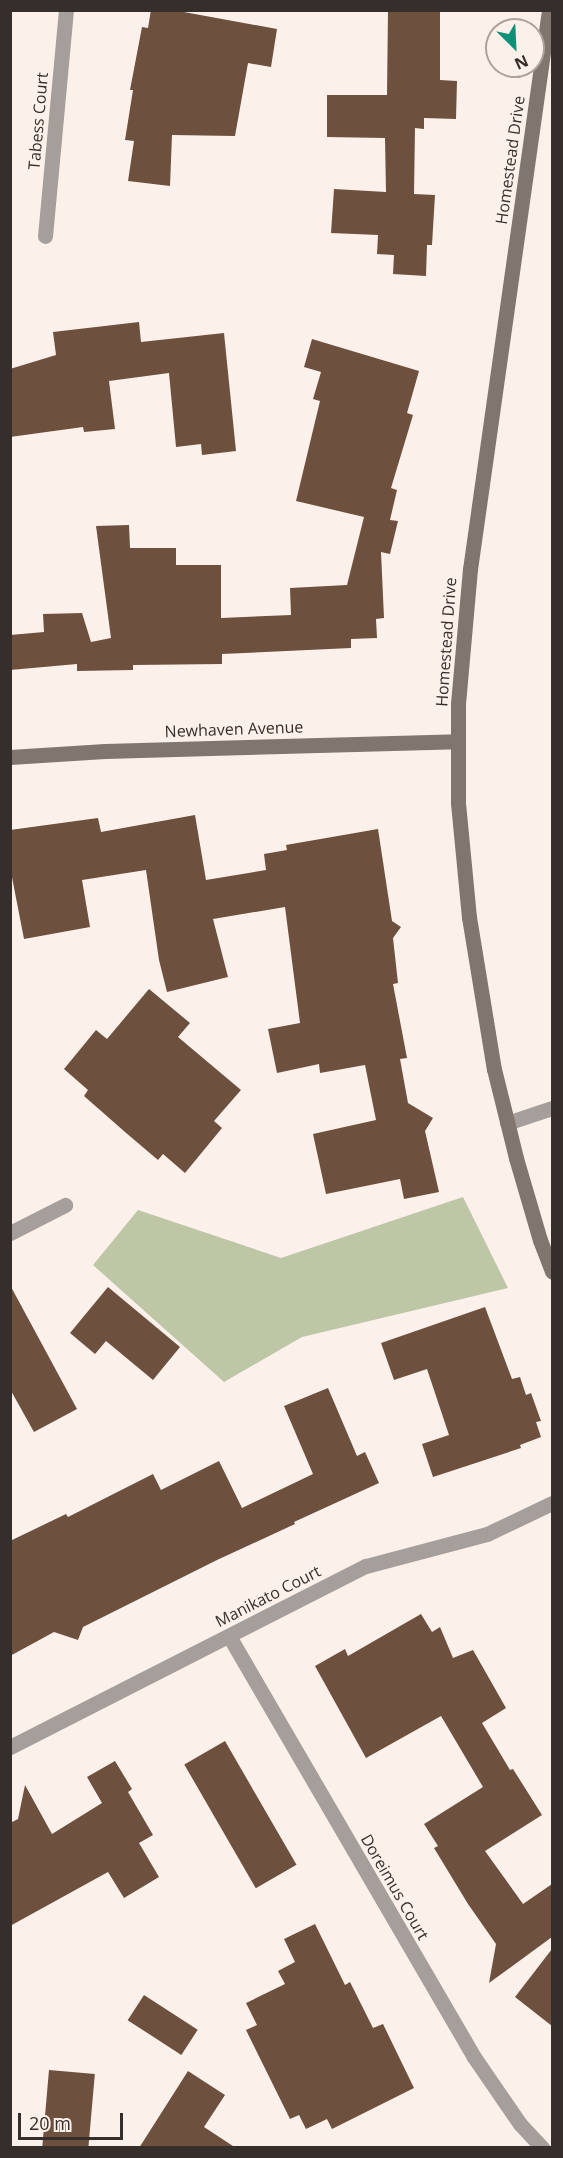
<!DOCTYPE html>
<html>
<head>
<meta charset="utf-8">
<style>
  body { margin:0 }
  #map { position:relative; width:563px; height:2158px; overflow:hidden; background:#fcf0eb; font-family:"Open Sans",sans-serif }
  div>[style] { position:absolute }
  [style*='--x'] { left:calc(var(--x)*1px); top:calc(var(--y)*1px); width:calc(var(--w)*1px); rotate:calc(var(--a)*1deg) }
  .green>* { inset:0; background:#bdc6a5 }
  .building>* { inset:0; background:#6d503d; transform-origin:0 0 }
  .street>* { height:15px; margin:-7.5px; padding:0 7.5px; transform-origin:7.5px; border-radius:7.5px; background:#a69e9a }
  .secondary>* { height:15px; margin:-7.5px; padding:0 7.5px; transform-origin:7.5px; border-radius:7.5px; background:#81766f }
  span { translate:-50% -50%; white-space:nowrap; text-align:center; line-height:1.15; -webkit-text-stroke:6px #fcf0eb; paint-order:stroke }
  .street-label { font-size:16px; color:#362e2b }
  .frame { position:absolute; inset:0; border:12px solid #362e2b; pointer-events:none }
  .north { position:absolute; left:485px; top:18px; width:60px; height:60px; box-sizing:border-box; background:#fcf0eb; border:2px solid #ada29e; border-radius:50%; rotate:156deg; font-size:16px; font-weight:700; line-height:24px; text-align:center; color:#362e2b }
  .north::after { content:''; display:block; margin:auto; width:21px; height:27px; background:#0f9179; clip-path:polygon(50% 0,100% 100%,50% 72%,0 100%) }
  .scale { position:absolute; left:18px; top:2113px; width:105px; height:27px; box-sizing:border-box; border:3px solid #362e2b; border-top:0; padding-left:8px; font-size:18px; line-height:21px; white-space:nowrap; color:#362e2b; -webkit-text-stroke:4px #fcf0eb; paint-order:stroke }
</style>
</head>
<body>
<div id="map">
  <div class="green">
    <i style="clip-path:polygon(463px 1197px,508px 1288px,302px 1337px,224px 1382px,93px 1265px,138px 1210px,281px 1258px)"></i>
  </div>
  <div class="building">
    <i style="clip-path:polygon(151px 10px,173px 10px,277px 29px,271px 67px,248px 63px,235px 136px,172px 135px,170px 186px,128px 181px,134px 141px,125px 140px,133px 90px,130px 90px,142px 27px,148px 28px)"></i>
    <i style="clip-path:polygon(388px 10px,440px 10px,440px 80px,457px 81px,456px 119px,424px 118px,424px 129px,415px 128px,414px 194px,435px 195px,432px 245px,427px 245px,426px 276px,393px 274px,394px 255px,377px 254px,378px 235px,331px 233px,334px 189px,386px 192px,385px 138px,327px 137px,327px 95px,387px 95px)"></i>
    <i style="clip-path:polygon(139px 322px,141px 342px,224px 333px,236px 451px,202px 455px,201px 444px,176px 447px,169px 373px,109px 381px,115px 429px,84px 432px,83px 427px,10px 437px,10px 369px,56px 355px,53px 332px)"></i>
    <i style="clip-path:polygon(312px 339px,419px 371px,407px 413px,413px 415px,391px 488px,397px 490px,390px 520px,398px 521px,390px 554px,381px 552px,384px 618px,376px 619px,377px 638px,351px 639px,351px 648px,222px 654px,222px 664px,133px 665px,133px 670px,77px 671px,77px 664px,10px 670px,10px 635px,44px 632px,43px 614px,82px 613px,91px 642px,111px 638px,96px 526px,129px 525px,130px 548px,176px 548px,176px 565px,221px 565px,221px 618px,291px 615px,290px 588px,347px 585px,364px 517px,296px 501px,320px 401px,313px 399px,321px 372px,304px 367px)"></i>
    <i style="clip-path:polygon(195px 815px,206px 880px,266px 870px,264px 854px,287px 850px,286px 845px,378px 829px,392px 921px,401px 927px,393px 938px,398px 983px,393px 984px,407px 1058px,400px 1059px,408px 1103px,433px 1118px,425px 1131px,439px 1192px,404px 1199px,400px 1179px,326px 1194px,313px 1134px,376px 1120px,365px 1065px,320px 1073px,319px 1064px,277px 1073px,268px 1029px,300px 1023px,285px 907px,213px 919px,228px 977px,167px 992px,159px 960px,146px 870px,82px 880px,90px 927px,24px 939px,10px 867px,10px 830px,98px 818px,101px 832px)"></i>
    <i style="clip-path:polygon(149px 989px,190px 1023px,178px 1037px,241px 1090px,214px 1121px,222px 1128px,185px 1173px,163px 1154px,158px 1160px,125px 1132px,84px 1096px,88px 1090px,64px 1069px,96px 1030px,107px 1039px)"></i>
    <i style="clip-path:polygon(10px 1285px,77px 1409px,34px 1432px,10px 1389px)"></i>
    <i style="clip-path:polygon(108px 1287px,180px 1347px,153px 1380px,106px 1341px,95px 1354px,70px 1333px)"></i>
    <i style="clip-path:polygon(485px 1307px,512px 1379px,520px 1377px,526px 1395px,531px 1393px,541px 1421px,536px 1422px,541px 1437px,520px 1445px,521px 1448px,433px 1477px,422px 1444px,449px 1435px,427px 1369px,394px 1380px,381px 1343px)"></i>
    <i style="clip-path:polygon(328px 1388px,357px 1456px,365px 1452px,379px 1483px,294px 1522px,295px 1524px,217px 1560px,83px 1627px,78px 1640px,54px 1632px,10px 1656px,10px 1541px,66px 1514px,68px 1517px,153px 1474px,161px 1490px,219px 1461px,242px 1508px,313px 1474px,284px 1406px)"></i>
    <i style="clip-path:polygon(421px 1614px,432px 1632px,440px 1627px,453px 1658px,473px 1650px,506px 1708px,482px 1723px,510px 1770px,513px 1769px,542px 1815px,485px 1851px,523px 1904px,552px 1884px,552px 1937px,489px 1983px,496px 1944px,468px 1904px,434px 1848px,438px 1846px,424px 1824px,483px 1787px,441px 1716px,366px 1758px,315px 1666px,345px 1649px,348px 1656px)"></i>
    <i style="left:225px;top:1741px;width:143px;height:47px;rotate:60deg"></i>
    <i style="clip-path:polygon(115px 1761px,132px 1789px,128px 1792px,153px 1835px,139px 1843px,159px 1877px,124px 1898px,108px 1872px,10px 1926px,10px 1823px,18px 1819px,25px 1785px,52px 1834px,102px 1803px,87px 1777px)"></i>
    <i style="clip-path:polygon(315px 1924px,345px 1985px,350px 1982px,373px 2028px,383px 2024px,414px 2088px,332px 2129px,327px 2119px,306px 2129px,299px 2115px,290px 2119px,246px 2030px,257px 2025px,246px 2003px,285px 1984px,278px 1971px,295px 1962px,284px 1939px)"></i>
    <i style="clip-path:polygon(552px 1949px,552px 2026px,515px 1997px)"></i>
    <i style="left:144px;top:1995px;width:64px;height:30px;rotate:33deg"></i>
    <i style="left:49px;top:2070px;width:46px;height:78px;rotate:5deg"></i>
    <i style="clip-path:polygon(188px 2071px,225px 2095px,204px 2127px,236px 2148px,139px 2148px)"></i>
  </div>
  <div class="street">
    <i style="--x:45;--y:236;--w:227;--a:-84.7"></i>
    <i style="--x:507;--y:1123;--w:47;--a:-18.4"></i>
    <i style="--x:10;--y:1233;--w:62;--a:-27"></i>
    <i style="--x:229;--y:1636;--w:487;--a:59.8"></i>
    <i style="--x:474;--y:2057;--w:81;--a:55.5"></i>
    <i style="--x:520;--y:2124;--w:33;--a:47"></i>
    <i style="--x:10;--y:1747;--w:399;--a:-27"></i>
    <i style="--x:366;--y:1566;--w:125;--a:-14.8"></i>
    <i style="--x:487;--y:1534;--w:72;--a:-25.5"></i>
  </div>
  <div class="secondary">
    <i style="--x:549;--y:10;--w:565;--a:98.04"></i>
    <i style="--x:470;--y:569;--w:136;--a:95.1"></i>
    <i style="--x:458;--y:704;--w:99;--a:90"></i>
    <i style="--x:458;--y:803;--w:115;--a:84.5"></i>
    <i style="--x:469;--y:917;--w:154;--a:80.7"></i>
    <i style="--x:494;--y:1069;--w:92;--a:76.1"></i>
    <i style="--x:516;--y:1158;--w:85;--a:73.7"></i>
    <i style="--x:540;--y:1240;--w:34;--a:69"></i>
    <i style="--x:10;--y:757;--w:95;--a:-3.6"></i>
    <i style="--x:105;--y:751;--w:353;--a:-1.6"></i>
  </div>
  <div class="street-label">
    <span style="left:38px;top:121px;rotate:-85deg">Tabess Court</span>
    <span style="left:510px;top:160px;rotate:-82deg">Homestead Drive</span>
    <span style="left:446px;top:642px;rotate:-86deg">Homestead Drive</span>
    <span style="left:234px;top:729px;rotate:-2deg">Newhaven Avenue</span>
    <span style="left:268px;top:1596px;rotate:-27deg">Manikato Court</span>
    <span style="left:395px;top:1887px;rotate:60deg">Doreimus Court</span>
  </div>
  <div class="frame"></div>
  <div class="north">N</div>
  <div class="scale">20 m</div>
</div>
</body>
</html>
